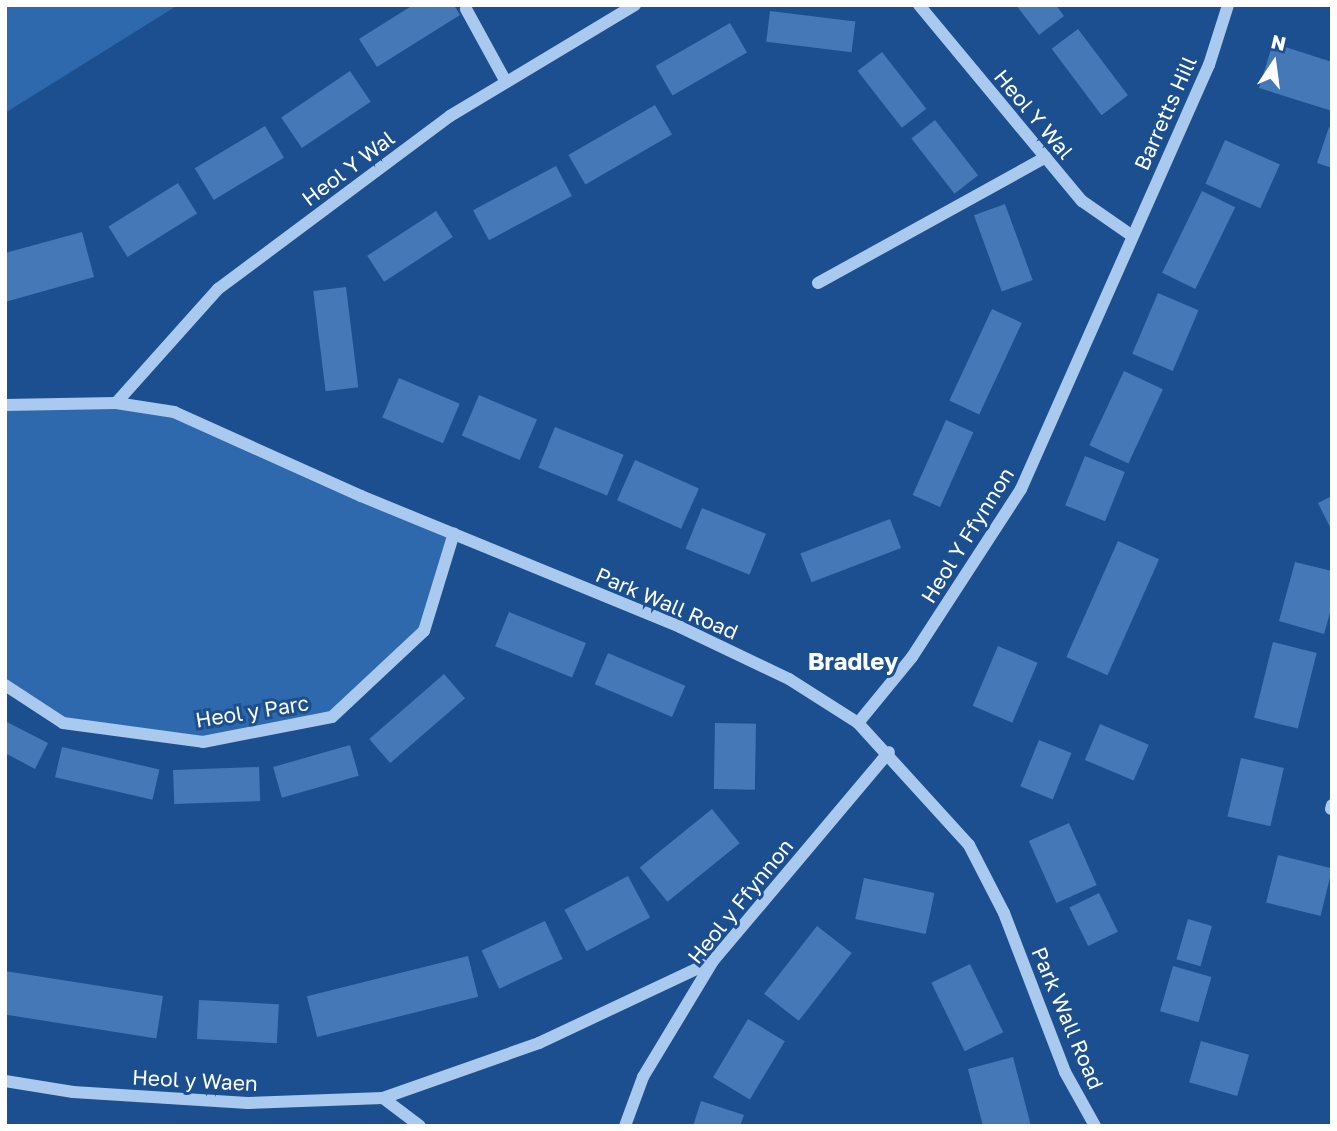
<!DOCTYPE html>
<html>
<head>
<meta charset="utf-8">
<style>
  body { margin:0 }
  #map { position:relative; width:1337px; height:1131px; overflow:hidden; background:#1b4f8f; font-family:"Golos Text",sans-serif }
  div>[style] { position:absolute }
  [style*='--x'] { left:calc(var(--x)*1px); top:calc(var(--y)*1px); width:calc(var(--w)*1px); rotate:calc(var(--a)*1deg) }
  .green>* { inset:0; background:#2e69ad }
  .building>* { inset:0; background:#4478b7; transform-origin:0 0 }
  .minor>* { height:12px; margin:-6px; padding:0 6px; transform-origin:6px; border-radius:6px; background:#a9c9ee }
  span { translate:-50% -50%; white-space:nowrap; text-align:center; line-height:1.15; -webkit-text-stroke:6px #1b4f8f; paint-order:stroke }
  .street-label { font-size:21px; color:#fff }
  .quarter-label { font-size:24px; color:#fff; font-weight:700 }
  .frame { position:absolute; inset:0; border:7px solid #fff; pointer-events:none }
  .north { position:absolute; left:1239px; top:28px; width:70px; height:70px; -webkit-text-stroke:5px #1b4f8f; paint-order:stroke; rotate:13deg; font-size:19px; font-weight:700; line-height:28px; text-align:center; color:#fff }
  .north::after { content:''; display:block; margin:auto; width:24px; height:32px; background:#fff; clip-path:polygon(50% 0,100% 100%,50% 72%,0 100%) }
</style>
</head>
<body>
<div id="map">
  <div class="green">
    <i style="clip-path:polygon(5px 5px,178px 5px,5px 113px)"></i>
    <i style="clip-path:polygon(116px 403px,174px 412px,454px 533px,424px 631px,332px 717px,203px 742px,63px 723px,5px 685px,5px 405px)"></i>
  </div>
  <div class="building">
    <i style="clip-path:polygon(413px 5px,454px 5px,460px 15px,377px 67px,359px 39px)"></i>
    <i style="clip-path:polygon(1016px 5px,1056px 5px,1064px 16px,1039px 35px)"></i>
    <i style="left:770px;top:11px;width:86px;height:31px;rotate:7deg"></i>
    <i style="left:730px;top:23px;width:34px;height:86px;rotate:60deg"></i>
    <i style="left:1078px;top:29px;width:83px;height:33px;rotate:53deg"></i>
    <i style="clip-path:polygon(1273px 43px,1332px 62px,1332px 111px,1259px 88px)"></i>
    <i style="left:882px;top:52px;width:72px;height:31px;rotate:52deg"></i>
    <i style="left:350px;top:71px;width:37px;height:83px;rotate:56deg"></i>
    <i style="left:655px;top:105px;width:34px;height:100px;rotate:60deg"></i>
    <i style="left:935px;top:120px;width:70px;height:30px;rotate:52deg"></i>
    <i style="left:265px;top:126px;width:37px;height:82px;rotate:59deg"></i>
    <i style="clip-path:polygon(1329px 127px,1332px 128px,1332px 168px,1317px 163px)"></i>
    <i style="left:1225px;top:140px;width:60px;height:48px;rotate:24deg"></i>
    <i style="left:556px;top:166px;width:34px;height:94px;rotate:62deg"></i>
    <i style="left:178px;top:183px;width:36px;height:82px;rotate:58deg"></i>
    <i style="left:1202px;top:191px;width:37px;height:91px;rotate:26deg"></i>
    <i style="left:1005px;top:204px;width:81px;height:33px;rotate:70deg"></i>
    <i style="left:436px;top:211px;width:31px;height:82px;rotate:57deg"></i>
    <i style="clip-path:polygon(82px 232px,94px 277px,5px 302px,5px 253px)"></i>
    <i style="left:346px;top:287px;width:101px;height:33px;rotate:83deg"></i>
    <i style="left:1158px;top:293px;width:44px;height:66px;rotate:23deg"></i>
    <i style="left:992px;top:309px;width:33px;height:101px;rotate:25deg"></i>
    <i style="left:1124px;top:371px;width:43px;height:82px;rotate:25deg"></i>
    <i style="left:399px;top:378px;width:66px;height:43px;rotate:23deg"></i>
    <i style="left:479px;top:395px;width:63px;height:44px;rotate:23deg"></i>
    <i style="left:946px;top:420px;width:30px;height:82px;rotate:24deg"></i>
    <i style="left:555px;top:427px;width:74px;height:44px;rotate:22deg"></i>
    <i style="left:1085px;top:456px;width:43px;height:53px;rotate:22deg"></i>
    <i style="left:635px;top:460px;width:70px;height:44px;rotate:24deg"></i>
    <i style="clip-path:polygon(1332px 496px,1332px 531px,1318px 503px)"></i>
    <i style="left:702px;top:508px;width:69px;height:44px;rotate:22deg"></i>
    <i style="left:890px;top:519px;width:31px;height:96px;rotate:69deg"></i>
    <i style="left:1118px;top:541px;width:45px;height:127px;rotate:24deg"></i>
    <i style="clip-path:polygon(1295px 562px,1332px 571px,1332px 606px,1324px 634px,1279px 621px)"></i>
    <i style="left:509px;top:612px;width:83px;height:37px;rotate:22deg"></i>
    <i style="left:1273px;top:642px;width:45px;height:78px;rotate:14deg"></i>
    <i style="left:998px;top:646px;width:43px;height:65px;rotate:23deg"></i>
    <i style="left:608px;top:653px;width:84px;height:34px;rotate:23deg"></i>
    <i style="left:444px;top:674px;width:32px;height:99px;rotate:49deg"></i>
    <i style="clip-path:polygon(5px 721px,48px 743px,35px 769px,5px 753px)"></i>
    <i style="left:715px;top:723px;width:41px;height:66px;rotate:1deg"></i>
    <i style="left:1100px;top:724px;width:53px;height:39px;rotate:23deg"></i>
    <i style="left:1039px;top:740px;width:35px;height:50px;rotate:22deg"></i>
    <i style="left:350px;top:745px;width:32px;height:80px;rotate:74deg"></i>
    <i style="left:62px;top:747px;width:100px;height:31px;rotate:13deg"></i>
    <i style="left:1241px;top:758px;width:44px;height:60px;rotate:13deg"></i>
    <i style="left:259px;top:767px;width:34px;height:86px;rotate:88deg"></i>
    <i style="left:712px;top:809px;width:44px;height:93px;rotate:51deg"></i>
    <i style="left:1069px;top:823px;width:68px;height:44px;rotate:66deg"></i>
    <i style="left:1278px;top:855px;width:56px;height:49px;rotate:14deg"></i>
    <i style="left:628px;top:876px;width:47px;height:72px;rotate:62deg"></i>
    <i style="left:864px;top:878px;width:72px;height:42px;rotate:12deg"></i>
    <i style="left:1099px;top:893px;width:43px;height:33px;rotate:64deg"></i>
    <i style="left:1188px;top:919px;width:25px;height:42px;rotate:16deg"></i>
    <i style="left:545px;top:921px;width:42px;height:70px;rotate:65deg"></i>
    <i style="left:817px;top:926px;width:44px;height:86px;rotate:38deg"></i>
    <i style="left:468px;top:956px;width:42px;height:166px;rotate:76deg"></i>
    <i style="left:970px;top:964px;width:76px;height:43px;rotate:64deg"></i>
    <i style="left:1173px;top:966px;width:40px;height:47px;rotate:16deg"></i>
    <i style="left:5px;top:971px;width:160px;height:43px;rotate:9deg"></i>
    <i style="left:199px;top:1000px;width:80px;height:39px;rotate:3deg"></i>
    <i style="left:748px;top:1019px;width:43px;height:68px;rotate:31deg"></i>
    <i style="left:1201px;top:1041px;width:50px;height:43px;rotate:16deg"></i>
    <i style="clip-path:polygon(1013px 1057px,1031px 1126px,983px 1126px,968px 1069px)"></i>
    <i style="clip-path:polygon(701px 1101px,744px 1115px,740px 1126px,693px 1126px)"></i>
  </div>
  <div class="minor">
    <i style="--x:919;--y:5;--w:255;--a:50.3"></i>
    <i style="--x:1082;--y:201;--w:60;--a:34.8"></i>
    <i style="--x:466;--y:9;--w:83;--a:61.3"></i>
    <i style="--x:818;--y:283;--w:260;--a:-28.9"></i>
    <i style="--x:116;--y:403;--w:153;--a:-48.2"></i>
    <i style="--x:218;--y:289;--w:289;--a:-36.7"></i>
    <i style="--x:450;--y:116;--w:216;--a:-31"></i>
    <i style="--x:5;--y:405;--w:111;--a:-1"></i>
    <i style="--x:116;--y:403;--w:59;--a:8.8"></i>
    <i style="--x:174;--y:412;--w:205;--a:24.2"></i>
    <i style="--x:361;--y:496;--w:345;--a:22.3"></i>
    <i style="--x:680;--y:627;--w:121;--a:25.5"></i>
    <i style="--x:789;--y:679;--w:82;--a:32.5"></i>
    <i style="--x:858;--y:723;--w:165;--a:47.7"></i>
    <i style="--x:969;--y:845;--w:76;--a:62.8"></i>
    <i style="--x:1004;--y:913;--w:170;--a:69"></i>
    <i style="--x:1065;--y:1072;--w:62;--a:60.9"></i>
    <i style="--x:5;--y:685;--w:69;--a:33.2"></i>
    <i style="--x:63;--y:723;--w:141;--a:7.7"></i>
    <i style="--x:203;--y:742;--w:131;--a:-11"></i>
    <i style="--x:332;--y:717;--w:126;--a:-43.1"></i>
    <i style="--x:424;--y:631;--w:102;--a:-73"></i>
    <i style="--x:858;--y:723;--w:85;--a:-50.7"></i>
    <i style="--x:912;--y:657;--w:200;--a:-57"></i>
    <i style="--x:1021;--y:489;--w:464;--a:-66.1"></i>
    <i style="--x:1209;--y:65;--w:63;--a:-72.4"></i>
    <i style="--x:1331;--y:809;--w:4;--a:-76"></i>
    <i style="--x:5;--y:1081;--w:69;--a:9.2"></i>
    <i style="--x:73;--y:1092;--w:175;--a:3.6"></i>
    <i style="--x:248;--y:1103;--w:135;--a:-2.1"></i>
    <i style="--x:383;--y:1098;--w:165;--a:-19.4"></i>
    <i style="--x:539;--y:1043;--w:192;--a:-25.2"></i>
    <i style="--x:383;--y:1098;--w:46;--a:37.1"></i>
    <i style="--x:625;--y:1126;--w:52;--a:-69.8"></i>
    <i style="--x:643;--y:1077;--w:135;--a:-58.9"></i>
    <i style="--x:713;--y:961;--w:273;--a:-49.9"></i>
  </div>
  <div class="street-label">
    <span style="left:1165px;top:113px;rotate:-66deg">Barretts Hill</span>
    <span style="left:1034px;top:114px;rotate:50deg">Heol Y Wal</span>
    <span style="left:348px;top:168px;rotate:-37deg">Heol Y Wal</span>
    <span style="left:967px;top:535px;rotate:-58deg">Heol Y Ffynnon</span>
    <span style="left:667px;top:603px;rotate:23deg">Park Wall Road</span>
    <span style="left:252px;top:711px;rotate:-9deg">Heol y Parc</span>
    <span style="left:740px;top:901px;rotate:-51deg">Heol y Ffynnon</span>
    <span style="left:1068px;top:1018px;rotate:67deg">Park Wall Road</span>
    <span style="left:195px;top:1080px;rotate:3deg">Heol y Waen</span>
  </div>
  <div class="quarter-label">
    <span style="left:853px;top:661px">Bradley</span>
  </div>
  <div class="frame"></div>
  <div class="north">N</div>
</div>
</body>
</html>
